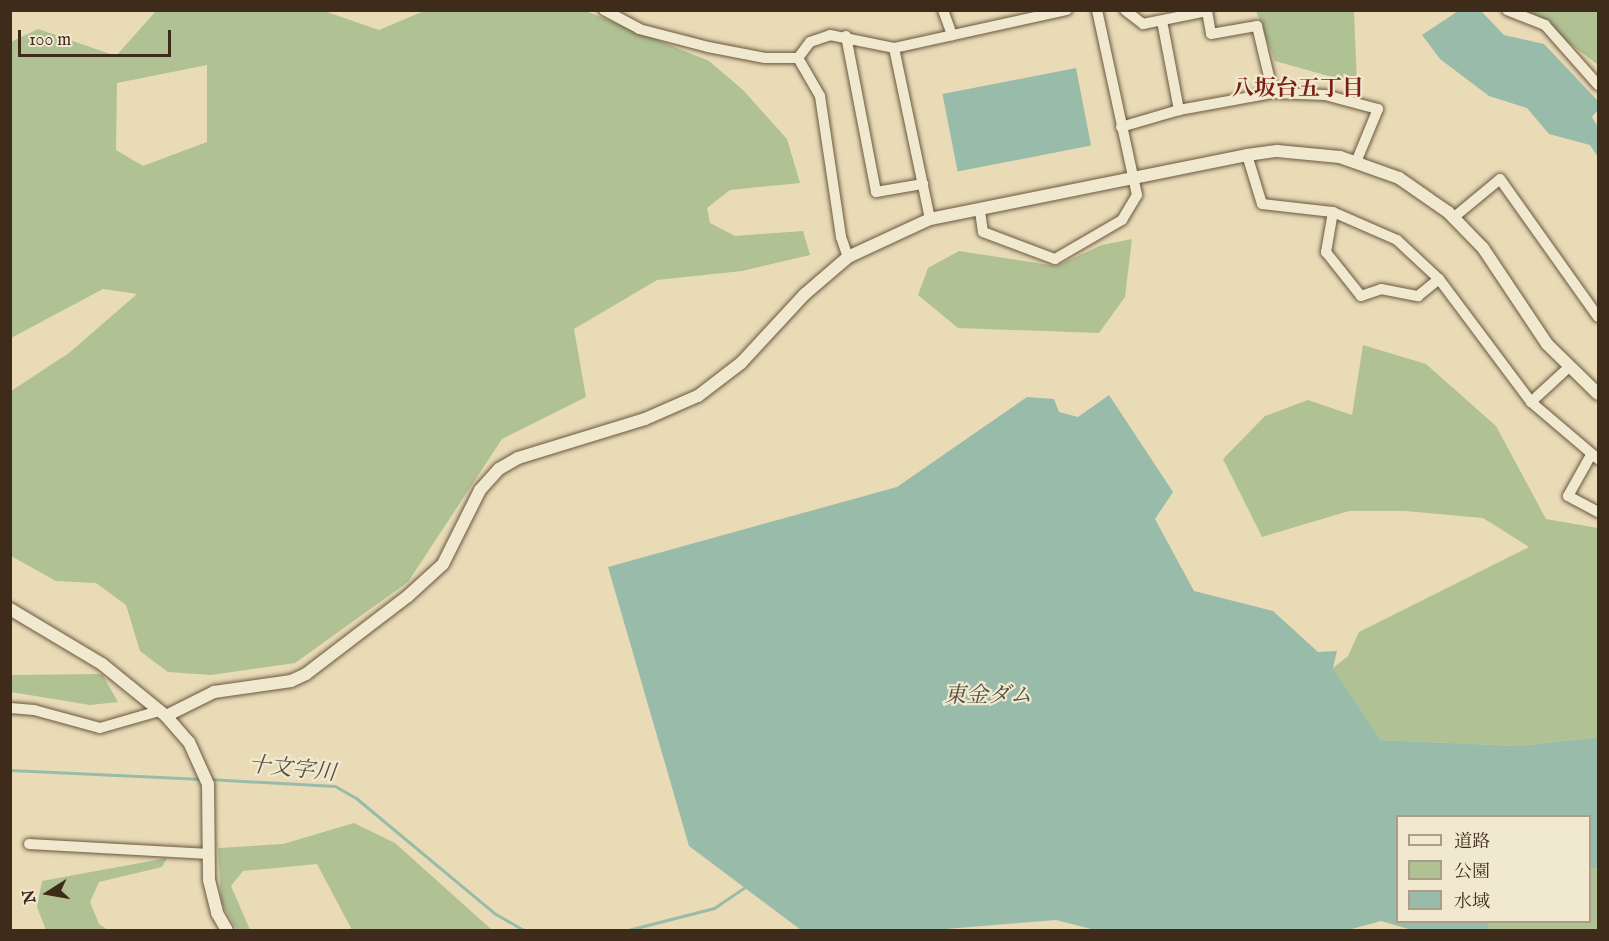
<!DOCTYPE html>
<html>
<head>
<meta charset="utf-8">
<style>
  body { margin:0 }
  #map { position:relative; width:1609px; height:941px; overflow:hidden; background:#e9dbb6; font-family:"IM FELL English","Noto Serif JP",serif }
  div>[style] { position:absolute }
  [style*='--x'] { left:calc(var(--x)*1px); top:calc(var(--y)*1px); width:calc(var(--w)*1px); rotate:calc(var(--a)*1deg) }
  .green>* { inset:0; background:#b0c193 }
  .water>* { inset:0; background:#98bbaa; transform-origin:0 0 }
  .stream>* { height:3px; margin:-1.5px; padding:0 1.5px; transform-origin:1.5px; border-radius:1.5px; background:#98bbaa }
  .roads { filter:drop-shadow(0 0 2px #6a5741) drop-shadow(0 0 2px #6a5741) }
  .minor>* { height:10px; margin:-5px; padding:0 5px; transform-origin:5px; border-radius:5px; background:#f1e8d0 }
  .tertiary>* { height:12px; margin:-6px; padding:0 6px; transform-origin:6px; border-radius:6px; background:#f1e8d0 }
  span { translate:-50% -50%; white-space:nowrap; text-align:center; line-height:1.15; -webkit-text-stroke:4.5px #f1e8d0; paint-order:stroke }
  .neighbourhood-label { font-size:22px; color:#7a1f14; font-weight:700 }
  .water-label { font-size:22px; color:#554f3e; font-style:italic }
  .frame { position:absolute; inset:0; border:12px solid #3f2b1a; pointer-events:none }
  .legend { position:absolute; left:1396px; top:815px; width:195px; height:108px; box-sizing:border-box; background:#f1e8d0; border:2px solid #aa9c87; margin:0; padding:8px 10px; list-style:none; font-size:18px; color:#3f2b1a }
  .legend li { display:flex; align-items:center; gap:12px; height:30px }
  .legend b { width:30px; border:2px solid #aa9c87 }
  .north { position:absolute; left:18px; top:863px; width:60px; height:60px; -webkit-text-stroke:4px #f1e8d0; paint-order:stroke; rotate:259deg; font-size:16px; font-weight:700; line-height:24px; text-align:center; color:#3f2b1a }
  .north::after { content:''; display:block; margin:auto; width:21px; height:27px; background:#3f2b1a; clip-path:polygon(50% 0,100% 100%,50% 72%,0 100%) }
  .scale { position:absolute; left:18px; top:30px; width:153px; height:27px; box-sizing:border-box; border:3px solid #3f2b1a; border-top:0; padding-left:8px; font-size:18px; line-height:21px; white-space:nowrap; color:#3f2b1a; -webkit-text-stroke:4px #f1e8d0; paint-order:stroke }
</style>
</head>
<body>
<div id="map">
  <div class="green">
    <i style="clip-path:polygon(evenodd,156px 11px,324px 11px,379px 30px,424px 11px,586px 11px,709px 61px,743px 90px,787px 139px,800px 183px,730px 190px,707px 208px,710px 223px,735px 236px,803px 231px,810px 255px,742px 271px,657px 280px,574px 329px,586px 397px,502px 439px,408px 582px,295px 663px,211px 675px,168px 672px,140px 651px,126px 605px,96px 583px,56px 581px,11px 556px,11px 391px,69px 353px,137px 294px,103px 289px,11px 338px,11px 42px,38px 29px,116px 56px,156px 11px,207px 65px,207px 142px,143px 166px,116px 150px,117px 83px,207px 65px)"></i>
    <i style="clip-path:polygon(1256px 11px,1354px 11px,1357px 84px,1275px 61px)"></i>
    <i style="clip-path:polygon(1526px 11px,1598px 11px,1598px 65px,1597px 64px)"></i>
    <i style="clip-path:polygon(1132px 239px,1125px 297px,1099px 333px,958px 328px,918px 295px,928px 268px,959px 251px,1056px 266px,1102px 245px)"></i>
    <i style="clip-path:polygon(1363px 345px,1426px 364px,1496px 426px,1546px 519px,1598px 528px,1598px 737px,1519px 746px,1381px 740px,1333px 668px,1348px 656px,1359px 632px,1529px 547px,1483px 518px,1405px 511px,1349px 511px,1262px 537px,1223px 459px,1265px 416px,1308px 400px,1352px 415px)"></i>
    <i style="clip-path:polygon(102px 674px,118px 702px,90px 705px,11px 692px,11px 675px)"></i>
    <i style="clip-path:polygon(354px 823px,395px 843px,492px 930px,352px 930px,317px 864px,243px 871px,231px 886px,250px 930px,237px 930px,221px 902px,218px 848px,283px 844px)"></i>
    <i style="clip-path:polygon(167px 858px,162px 867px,99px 882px,90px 902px,99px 924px,108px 930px,46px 930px,37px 907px,42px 881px)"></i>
    <i style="clip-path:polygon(1590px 868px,1598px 868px,1598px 930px,1490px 930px,1488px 922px,1590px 922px)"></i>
  </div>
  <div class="water">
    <i style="clip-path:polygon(1458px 11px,1481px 11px,1504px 35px,1544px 44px,1598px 101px,1598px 110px,1592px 117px,1598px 127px,1598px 157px,1590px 145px,1549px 134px,1527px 108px,1489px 96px,1440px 59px,1422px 35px)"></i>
    <i style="left:1076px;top:68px;width:79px;height:136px;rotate:79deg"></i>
    <i style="clip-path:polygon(1109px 395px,1173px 492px,1155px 519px,1194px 591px,1273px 611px,1318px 652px,1337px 651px,1333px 668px,1381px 740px,1519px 746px,1598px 737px,1598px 868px,1590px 868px,1590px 816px,1398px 816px,1398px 922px,1488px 922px,1490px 930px,1412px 930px,1381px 921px,1348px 930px,1095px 930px,1056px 920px,934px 930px,801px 930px,689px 846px,608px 567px,897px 487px,1027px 397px,1054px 399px,1059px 412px,1078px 417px)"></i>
  </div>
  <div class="stream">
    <i style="--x:10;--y:770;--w:192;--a:2.7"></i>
    <i style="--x:208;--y:779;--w:127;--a:3.2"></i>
    <i style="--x:335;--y:786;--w:24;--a:30"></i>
    <i style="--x:356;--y:798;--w:180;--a:39.8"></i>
    <i style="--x:494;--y:913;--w:34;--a:30"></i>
    <i style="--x:628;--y:930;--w:89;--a:-14.3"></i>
    <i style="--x:714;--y:908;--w:36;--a:-34"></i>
  </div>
  <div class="roads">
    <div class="minor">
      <i style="--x:604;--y:10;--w:40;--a:28"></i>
      <i style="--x:639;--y:29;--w:71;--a:14.6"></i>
      <i style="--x:708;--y:47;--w:58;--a:10.9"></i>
      <i style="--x:765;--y:58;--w:33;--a:0"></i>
      <i style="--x:943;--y:10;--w:27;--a:70"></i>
      <i style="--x:1125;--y:10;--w:23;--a:38"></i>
      <i style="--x:1143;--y:24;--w:65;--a:-11.5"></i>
      <i style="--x:1207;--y:11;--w:23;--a:80"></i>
      <i style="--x:1211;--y:34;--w:47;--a:-9.9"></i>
      <i style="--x:1257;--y:26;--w:69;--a:76.6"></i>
      <i style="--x:1507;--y:10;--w:41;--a:21.5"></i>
      <i style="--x:1545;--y:25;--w:80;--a:48.5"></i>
      <i style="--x:1162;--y:21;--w:91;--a:79.2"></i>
      <i style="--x:846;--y:36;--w:159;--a:79.1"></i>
      <i style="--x:876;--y:192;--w:48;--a:-9.7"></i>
      <i style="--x:894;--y:48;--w:175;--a:78.1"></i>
      <i style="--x:798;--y:58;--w:20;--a:-53"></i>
      <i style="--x:810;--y:42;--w:21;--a:-19"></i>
      <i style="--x:830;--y:35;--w:65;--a:11.5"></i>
      <i style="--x:894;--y:48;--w:177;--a:-12.4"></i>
      <i style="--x:798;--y:58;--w:44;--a:59.9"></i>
      <i style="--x:820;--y:96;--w:143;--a:81.5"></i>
      <i style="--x:841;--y:237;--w:21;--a:71"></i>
      <i style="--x:1121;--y:127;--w:60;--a:-16.3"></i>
      <i style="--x:1179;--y:110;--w:96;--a:-10.3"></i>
      <i style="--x:1273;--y:93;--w:52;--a:2.2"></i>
      <i style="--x:1325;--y:95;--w:55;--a:14.8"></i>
      <i style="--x:1378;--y:109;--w:57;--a:112.5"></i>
      <i style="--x:1247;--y:155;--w:51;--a:73"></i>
      <i style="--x:1262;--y:204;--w:71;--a:6.4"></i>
      <i style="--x:1333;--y:212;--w:70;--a:23.6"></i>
      <i style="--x:1397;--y:240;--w:57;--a:42.9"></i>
      <i style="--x:1439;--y:279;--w:154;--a:53.2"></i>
      <i style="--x:1531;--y:402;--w:88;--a:40.4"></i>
      <i style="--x:980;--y:211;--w:21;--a:82"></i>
      <i style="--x:983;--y:232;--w:77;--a:20.6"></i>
      <i style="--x:1055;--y:259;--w:78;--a:-30.2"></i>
      <i style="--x:1122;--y:220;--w:29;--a:-59"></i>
      <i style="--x:1137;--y:195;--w:189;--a:-102.2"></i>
      <i style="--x:1333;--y:212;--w:41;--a:99.9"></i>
      <i style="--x:1326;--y:252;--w:56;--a:51.5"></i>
      <i style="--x:1361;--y:296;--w:21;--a:-19"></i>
      <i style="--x:1381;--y:289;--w:38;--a:11"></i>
      <i style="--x:1418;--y:296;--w:27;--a:-39"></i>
      <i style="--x:1453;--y:218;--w:61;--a:-39.7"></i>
      <i style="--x:1500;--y:179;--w:169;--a:54.6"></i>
      <i style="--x:1531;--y:402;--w:50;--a:-42.6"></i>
      <i style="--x:1591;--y:455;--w:47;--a:119.3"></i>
      <i style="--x:1568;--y:496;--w:34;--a:28"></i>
      <i style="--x:10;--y:708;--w:24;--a:5"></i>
      <i style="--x:34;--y:710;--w:68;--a:15.3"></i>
      <i style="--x:100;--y:728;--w:61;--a:-16.1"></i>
      <i style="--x:29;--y:844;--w:180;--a:3.2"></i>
    </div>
    <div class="tertiary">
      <i style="--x:10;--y:609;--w:107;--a:30.9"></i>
      <i style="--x:102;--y:664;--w:82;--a:39.1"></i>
      <i style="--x:166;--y:716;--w:35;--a:49"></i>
      <i style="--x:189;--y:742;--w:46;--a:65.7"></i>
      <i style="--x:208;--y:784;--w:96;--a:89.4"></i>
      <i style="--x:209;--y:880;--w:34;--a:76"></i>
      <i style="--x:217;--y:913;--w:20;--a:60"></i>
      <i style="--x:166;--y:716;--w:54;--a:-26.6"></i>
      <i style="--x:214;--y:692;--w:78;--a:-8.1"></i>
      <i style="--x:291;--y:681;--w:17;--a:-25"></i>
      <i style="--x:306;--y:674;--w:128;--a:-37.4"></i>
      <i style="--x:408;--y:596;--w:47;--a:-42.4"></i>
      <i style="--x:443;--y:564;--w:83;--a:-63.4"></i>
      <i style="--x:480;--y:490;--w:28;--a:-48"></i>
      <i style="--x:499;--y:469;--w:22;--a:-30"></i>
      <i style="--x:518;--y:458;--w:133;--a:-17.1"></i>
      <i style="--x:645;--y:419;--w:58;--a:-23.5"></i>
      <i style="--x:698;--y:396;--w:54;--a:-37.5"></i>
      <i style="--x:741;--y:363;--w:94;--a:-47.2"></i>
      <i style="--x:805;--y:294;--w:57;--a:-40.7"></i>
      <i style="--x:848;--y:257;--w:90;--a:-24.9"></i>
      <i style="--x:930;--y:219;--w:323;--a:-11.4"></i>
      <i style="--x:1247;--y:155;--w:30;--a:-8"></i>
      <i style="--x:1277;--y:151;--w:63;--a:5.4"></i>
      <i style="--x:1340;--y:157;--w:63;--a:19.6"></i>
      <i style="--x:1399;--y:178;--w:60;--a:34.8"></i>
      <i style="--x:1448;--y:212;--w:50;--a:45.8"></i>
      <i style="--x:1483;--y:248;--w:115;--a:56.3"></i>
      <i style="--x:1547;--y:344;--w:71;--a:44.4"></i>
    </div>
  </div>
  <div class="neighbourhood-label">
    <span style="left:1298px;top:90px">八坂台五丁目</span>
  </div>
  <div class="water-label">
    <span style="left:988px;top:697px">東金ダム</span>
    <span style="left:292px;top:770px;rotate:6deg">十文字川</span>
  </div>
  <div class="frame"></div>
  <ul class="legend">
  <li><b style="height:8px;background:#f1e8d0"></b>道路</li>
  <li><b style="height:16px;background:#b0c193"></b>公園</li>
  <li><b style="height:16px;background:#98bbaa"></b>水域</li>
  </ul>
  <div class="north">N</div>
  <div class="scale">100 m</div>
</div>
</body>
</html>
